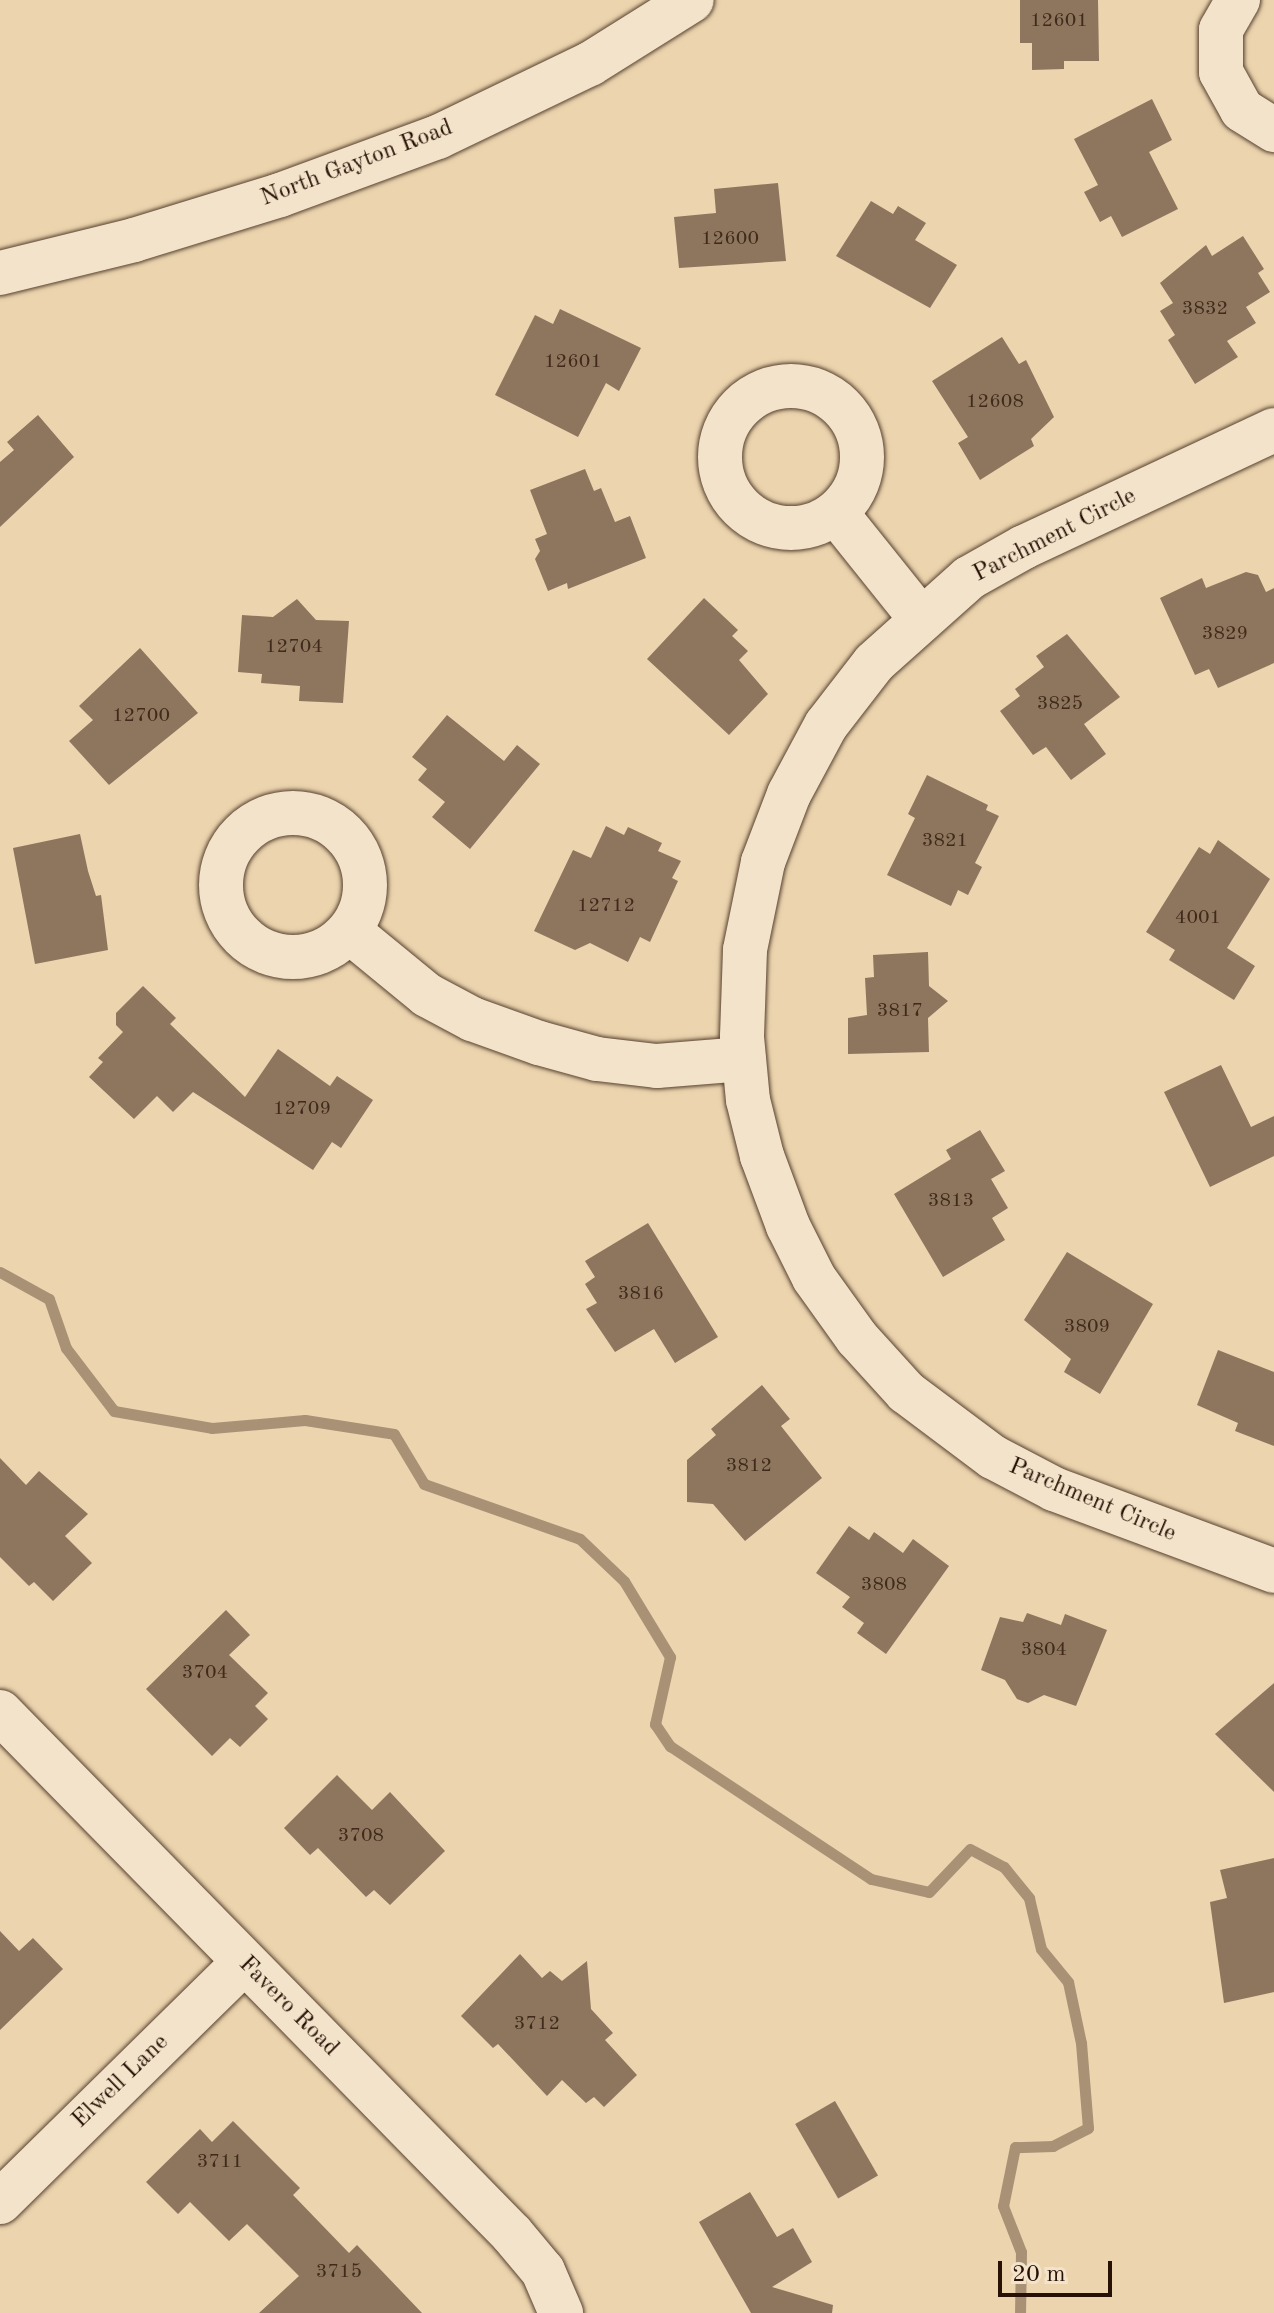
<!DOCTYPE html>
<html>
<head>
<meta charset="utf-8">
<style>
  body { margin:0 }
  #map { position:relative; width:1274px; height:2313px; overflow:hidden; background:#ebd4ae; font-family:"Old Standard TT",serif }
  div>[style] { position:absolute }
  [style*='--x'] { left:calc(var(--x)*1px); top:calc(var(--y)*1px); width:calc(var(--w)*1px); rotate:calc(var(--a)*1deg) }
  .stream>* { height:11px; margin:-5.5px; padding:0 5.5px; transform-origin:5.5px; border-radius:5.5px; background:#a89175 }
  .building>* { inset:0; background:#8d765d; transform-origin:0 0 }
  .roads { filter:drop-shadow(0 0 2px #58412f) drop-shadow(0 0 2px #58412f) }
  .minor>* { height:44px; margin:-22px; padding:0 22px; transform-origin:22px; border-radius:22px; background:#f2e3ca }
  .minor>.ring { margin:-22px; padding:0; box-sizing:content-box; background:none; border:44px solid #f2e3ca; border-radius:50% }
  span { translate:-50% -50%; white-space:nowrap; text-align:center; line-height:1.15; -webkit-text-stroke:6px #f2e3ca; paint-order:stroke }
  .number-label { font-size:20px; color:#402a1b }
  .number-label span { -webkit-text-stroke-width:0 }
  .street-label { font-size:24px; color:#271005 }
  .scale { position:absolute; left:998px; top:2261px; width:114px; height:36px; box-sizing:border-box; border:4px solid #271005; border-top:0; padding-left:10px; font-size:24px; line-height:28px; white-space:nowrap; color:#271005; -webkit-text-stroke:6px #f2e3ca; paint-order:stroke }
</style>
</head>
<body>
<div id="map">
  <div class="stream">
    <i style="--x:0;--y:1272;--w:56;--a:28.9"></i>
    <i style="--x:49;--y:1299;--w:52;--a:70.9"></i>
    <i style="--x:66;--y:1348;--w:79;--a:52.7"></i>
    <i style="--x:114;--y:1411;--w:99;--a:9.8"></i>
    <i style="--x:212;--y:1428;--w:93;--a:-4.9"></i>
    <i style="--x:305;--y:1420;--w:90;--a:8.9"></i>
    <i style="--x:394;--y:1434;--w:58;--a:59"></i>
    <i style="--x:424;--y:1484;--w:165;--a:19.4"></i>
    <i style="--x:580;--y:1539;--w:61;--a:43.7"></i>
    <i style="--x:624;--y:1581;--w:89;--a:58.8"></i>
    <i style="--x:670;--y:1657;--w:69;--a:102.6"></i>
    <i style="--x:655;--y:1724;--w:27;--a:56"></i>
    <i style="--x:670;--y:1746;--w:241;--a:33.5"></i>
    <i style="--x:871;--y:1879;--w:59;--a:12.6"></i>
    <i style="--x:929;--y:1892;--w:59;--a:-46.4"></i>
    <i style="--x:970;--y:1849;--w:38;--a:28"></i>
    <i style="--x:1004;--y:1867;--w:40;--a:51"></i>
    <i style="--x:1029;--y:1898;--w:52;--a:76.8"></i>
    <i style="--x:1041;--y:1949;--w:43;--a:50.7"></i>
    <i style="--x:1068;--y:1982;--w:62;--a:78"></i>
    <i style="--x:1081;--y:2043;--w:85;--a:85.3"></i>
    <i style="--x:1088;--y:2128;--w:39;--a:153"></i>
    <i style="--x:1053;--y:2146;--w:38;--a:178"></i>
    <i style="--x:1015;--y:2147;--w:60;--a:101.5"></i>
    <i style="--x:1003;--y:2206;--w:49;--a:68.6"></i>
    <i style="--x:1021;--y:2252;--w:61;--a:90.9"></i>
  </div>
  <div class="building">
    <i style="clip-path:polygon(1020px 0,1098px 0,1099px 61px,1064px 61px,1064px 69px,1032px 70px,1032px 43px,1020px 43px)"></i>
    <i style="clip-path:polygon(1152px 99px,1172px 140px,1149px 152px,1178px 209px,1122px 237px,1111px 216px,1100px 222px,1084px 192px,1098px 185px,1074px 139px)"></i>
    <i style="clip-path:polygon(778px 183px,786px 261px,679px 268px,674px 217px,716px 213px,714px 189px)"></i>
    <i style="clip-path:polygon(871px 201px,893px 214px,898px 206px,926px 223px,915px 240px,957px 265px,930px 308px,836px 256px)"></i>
    <i style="clip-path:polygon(1243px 236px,1264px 269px,1258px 273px,1270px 292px,1246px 307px,1256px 323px,1227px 341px,1238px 357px,1195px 384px,1168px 340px,1175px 335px,1160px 311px,1173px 303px,1160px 283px,1206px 245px,1212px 256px)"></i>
    <i style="clip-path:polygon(560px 309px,641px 348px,619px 391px,606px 383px,578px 437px,495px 395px,535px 315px,553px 324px)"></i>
    <i style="clip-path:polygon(1002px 337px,1019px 364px,1026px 360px,1054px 417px,1031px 439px,1034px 446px,980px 480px,958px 443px,968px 437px,932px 381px)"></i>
    <i style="clip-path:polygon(38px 415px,74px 457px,0 527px,0 462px,14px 450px,7px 442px)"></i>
    <i style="clip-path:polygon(585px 469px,594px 491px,601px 488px,615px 522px,630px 516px,646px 558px,568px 589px,567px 583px,548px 591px,535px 559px,540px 551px,535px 539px,547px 534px,530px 490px)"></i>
    <i style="clip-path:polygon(1246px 572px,1258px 575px,1266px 592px,1274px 588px,1274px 663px,1218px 688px,1209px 669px,1195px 675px,1160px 598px,1202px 578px,1206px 588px)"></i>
    <i style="clip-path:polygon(704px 598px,738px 630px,732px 636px,748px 651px,739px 660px,768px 694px,729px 735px,647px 659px)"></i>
    <i style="clip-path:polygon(297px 599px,316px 620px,349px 621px,343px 703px,299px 701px,300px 686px,261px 683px,262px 674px,238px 672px,242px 615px,273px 617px)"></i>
    <i style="clip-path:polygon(1067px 634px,1120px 697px,1084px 724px,1106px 754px,1071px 780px,1046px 747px,1033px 755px,1000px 711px,1020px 696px,1015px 689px,1044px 667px,1036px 656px)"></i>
    <i style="clip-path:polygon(140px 648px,198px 713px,109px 785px,69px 741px,93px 720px,79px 706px)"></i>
    <i style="clip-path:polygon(447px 715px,504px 761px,517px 745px,540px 764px,470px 849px,432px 817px,445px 802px,418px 780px,427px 769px,412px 757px)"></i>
    <i style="clip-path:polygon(927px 775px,988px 805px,986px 810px,999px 816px,975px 863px,982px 867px,968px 895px,958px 890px,951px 906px,887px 875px,915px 818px,908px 814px)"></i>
    <i style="clip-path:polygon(606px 826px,624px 835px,628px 827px,662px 843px,658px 851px,681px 861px,672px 878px,678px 881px,650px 942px,640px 937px,628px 962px,590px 943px,575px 950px,534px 931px,573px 850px,591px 858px)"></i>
    <i style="clip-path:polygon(80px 834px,88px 871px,96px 896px,101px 895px,108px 950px,35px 964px,13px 848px)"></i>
    <i style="clip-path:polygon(1218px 840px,1270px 879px,1227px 948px,1255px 966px,1234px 1000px,1169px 960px,1175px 950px,1146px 932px,1199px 847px,1210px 854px)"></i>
    <i style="clip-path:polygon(928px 952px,929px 986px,948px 1001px,928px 1018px,929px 1052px,848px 1054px,848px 1018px,867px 1015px,865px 978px,874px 977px,873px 955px)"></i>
    <i style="clip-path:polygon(143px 986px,176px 1018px,170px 1024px,245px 1097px,278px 1049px,330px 1086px,337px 1076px,373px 1100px,341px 1148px,332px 1142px,313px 1170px,193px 1092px,173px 1112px,157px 1096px,134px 1119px,89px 1077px,103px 1062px,98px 1058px,123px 1032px,116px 1025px,116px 1013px)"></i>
    <i style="clip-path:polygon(1221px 1065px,1251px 1127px,1274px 1116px,1274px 1156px,1210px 1187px,1164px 1092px)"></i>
    <i style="clip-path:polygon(980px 1130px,1005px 1171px,991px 1179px,1008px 1208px,992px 1218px,1005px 1240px,943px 1277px,894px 1194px,951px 1159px,946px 1150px)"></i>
    <i style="clip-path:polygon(648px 1223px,718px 1337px,675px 1363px,654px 1329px,615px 1352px,586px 1309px,597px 1303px,585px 1284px,595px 1277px,585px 1261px)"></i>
    <i style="clip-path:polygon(1067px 1252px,1153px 1304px,1100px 1394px,1064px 1372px,1071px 1359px,1024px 1320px)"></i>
    <i style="clip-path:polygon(1218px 1350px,1274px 1372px,1274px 1446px,1235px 1431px,1238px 1423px,1197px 1405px)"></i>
    <i style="clip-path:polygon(762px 1385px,790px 1419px,781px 1426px,822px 1478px,745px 1541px,713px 1504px,687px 1502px,687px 1460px,716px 1435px,711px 1429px)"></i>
    <i style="clip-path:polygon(0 1458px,26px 1485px,39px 1471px,88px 1514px,65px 1536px,92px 1563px,53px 1601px,34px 1582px,29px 1586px,0 1557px)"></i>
    <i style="clip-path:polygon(849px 1526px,869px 1540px,874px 1532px,903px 1553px,913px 1539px,949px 1566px,886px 1654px,857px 1633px,864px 1623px,842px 1607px,850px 1597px,816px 1573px)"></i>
    <i style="clip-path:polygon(226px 1610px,250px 1635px,229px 1655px,268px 1693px,255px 1706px,268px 1719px,240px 1747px,230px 1738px,212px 1756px,146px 1689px)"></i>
    <i style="clip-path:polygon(1027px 1613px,1061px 1625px,1065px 1614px,1107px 1630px,1076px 1706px,1044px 1695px,1028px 1703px,1017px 1699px,1005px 1680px,981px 1670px,1000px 1617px,1023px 1622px)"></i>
    <i style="clip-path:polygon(1274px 1683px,1274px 1792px,1215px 1734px)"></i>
    <i style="clip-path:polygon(337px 1775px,372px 1810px,390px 1792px,445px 1851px,390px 1905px,374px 1890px,366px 1897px,318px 1848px,310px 1855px,284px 1828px)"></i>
    <i style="clip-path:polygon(1274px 1858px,1274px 1992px,1224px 2003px,1210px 1902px,1227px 1898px,1220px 1870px)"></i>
    <i style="clip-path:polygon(0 1931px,19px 1951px,33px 1938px,63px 1969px,0 2030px)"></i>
    <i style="clip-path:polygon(520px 1954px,542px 1978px,550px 1971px,562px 1981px,587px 1961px,591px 2009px,613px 2033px,605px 2040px,637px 2075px,604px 2107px,594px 2097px,586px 2103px,562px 2080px,547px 2096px,498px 2044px,493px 2048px,461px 2016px)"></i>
    <i style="left:835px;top:2101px;width:86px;height:46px;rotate:60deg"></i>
    <i style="clip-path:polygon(233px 2121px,300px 2188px,293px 2195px,349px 2253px,357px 2245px,422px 2313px,259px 2313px,299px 2276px,247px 2224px,229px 2241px,190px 2202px,178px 2214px,146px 2182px,200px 2129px,212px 2142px)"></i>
    <i style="clip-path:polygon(750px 2192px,777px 2237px,793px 2228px,812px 2262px,772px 2287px,833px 2305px,832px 2313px,751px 2313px,699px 2222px)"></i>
  </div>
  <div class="roads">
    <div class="minor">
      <i style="--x:1238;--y:0;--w:34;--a:120"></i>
      <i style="--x:1221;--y:30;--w:42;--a:90"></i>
      <i style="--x:1221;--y:72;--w:43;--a:61.1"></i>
      <i style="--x:1242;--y:110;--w:38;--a:32"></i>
      <i style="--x:0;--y:273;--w:138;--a:-13.8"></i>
      <i style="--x:134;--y:240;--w:153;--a:-17.1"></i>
      <i style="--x:280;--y:195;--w:168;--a:-20.2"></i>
      <i style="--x:438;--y:137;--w:169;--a:-25.7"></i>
      <i style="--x:590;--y:64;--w:120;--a:-32.1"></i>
      <i class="ring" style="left:720px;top:386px;width:98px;height:98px"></i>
      <i style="--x:1274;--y:430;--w:276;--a:154.9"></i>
      <i style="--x:1024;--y:547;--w:63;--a:150.6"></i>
      <i style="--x:969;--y:578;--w:127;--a:138.2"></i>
      <i style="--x:874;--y:663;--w:78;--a:127.7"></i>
      <i style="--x:826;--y:725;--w:78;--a:118.2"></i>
      <i style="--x:789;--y:794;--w:73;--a:110.9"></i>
      <i style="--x:763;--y:862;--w:90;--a:101.6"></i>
      <i style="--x:745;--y:950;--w:87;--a:92"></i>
      <i style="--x:742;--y:1037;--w:63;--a:84.6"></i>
      <i style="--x:748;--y:1100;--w:58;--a:76"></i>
      <i style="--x:762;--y:1156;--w:75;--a:69.6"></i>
      <i style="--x:788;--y:1226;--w:58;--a:63.4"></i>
      <i style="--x:814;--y:1278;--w:74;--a:54.4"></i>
      <i style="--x:857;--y:1338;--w:73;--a:47.8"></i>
      <i style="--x:906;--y:1392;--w:109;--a:36.8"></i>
      <i style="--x:993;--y:1457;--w:69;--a:27.7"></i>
      <i style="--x:1054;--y:1489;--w:235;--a:20.4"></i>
      <i style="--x:836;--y:513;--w:136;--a:51.3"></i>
      <i class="ring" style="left:221px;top:813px;width:100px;height:100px"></i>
      <i style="--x:349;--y:931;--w:101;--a:39.4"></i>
      <i style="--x:427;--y:995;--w:51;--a:28.1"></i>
      <i style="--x:472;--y:1019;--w:71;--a:19.7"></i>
      <i style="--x:539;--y:1043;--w:60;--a:15.4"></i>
      <i style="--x:597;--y:1059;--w:60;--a:6.7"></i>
      <i style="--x:657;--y:1066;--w:87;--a:-4.6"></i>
      <i style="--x:0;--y:1712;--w:731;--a:45.55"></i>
      <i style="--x:512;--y:2234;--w:48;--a:50"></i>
      <i style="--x:543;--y:2271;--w:46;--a:66.8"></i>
      <i style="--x:0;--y:2202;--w:341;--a:-44.5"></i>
    </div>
  </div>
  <div class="number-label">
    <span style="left:1059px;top:21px">12601</span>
    <span style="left:730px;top:239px">12600</span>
    <span style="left:1205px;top:309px">3832</span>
    <span style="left:573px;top:362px">12601</span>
    <span style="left:995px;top:402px">12608</span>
    <span style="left:1225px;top:634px">3829</span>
    <span style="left:294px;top:647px">12704</span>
    <span style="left:1060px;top:704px">3825</span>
    <span style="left:141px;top:716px">12700</span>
    <span style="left:945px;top:841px">3821</span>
    <span style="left:606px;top:906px">12712</span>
    <span style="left:1198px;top:918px">4001</span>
    <span style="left:900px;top:1011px">3817</span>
    <span style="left:302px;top:1109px">12709</span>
    <span style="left:951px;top:1201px">3813</span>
    <span style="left:641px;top:1294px">3816</span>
    <span style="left:1087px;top:1327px">3809</span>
    <span style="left:749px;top:1466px">3812</span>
    <span style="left:884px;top:1585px">3808</span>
    <span style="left:1044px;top:1650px">3804</span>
    <span style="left:205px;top:1673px">3704</span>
    <span style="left:361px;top:1836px">3708</span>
    <span style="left:537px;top:2024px">3712</span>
    <span style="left:220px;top:2162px">3711</span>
    <span style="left:339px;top:2272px">3715</span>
  </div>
  <div class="street-label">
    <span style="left:357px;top:164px;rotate:-21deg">North Gayton Road</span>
    <span style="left:1055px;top:536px;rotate:-27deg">Parchment Circle</span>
    <span style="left:1092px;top:1501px;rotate:23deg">Parchment Circle</span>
    <span style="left:288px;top:2007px;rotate:45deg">Favero Road</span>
    <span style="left:121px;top:2082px;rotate:-44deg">Elwell Lane</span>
  </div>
  <div class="scale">20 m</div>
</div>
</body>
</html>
